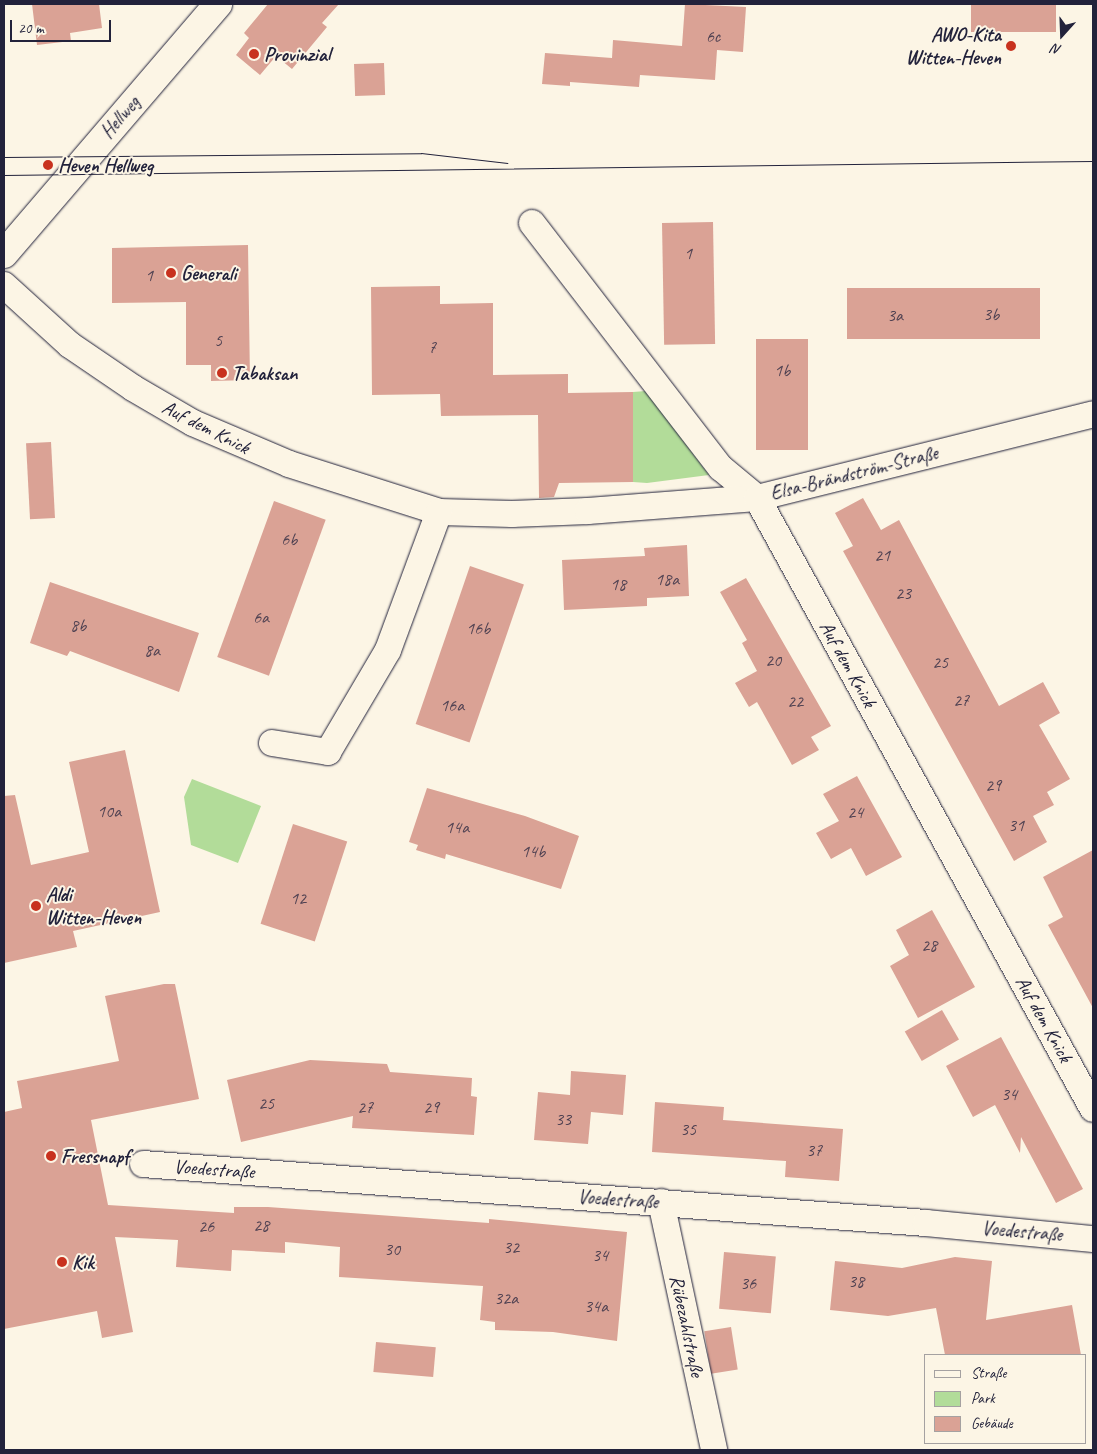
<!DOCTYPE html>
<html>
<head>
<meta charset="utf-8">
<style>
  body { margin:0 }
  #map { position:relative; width:1097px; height:1454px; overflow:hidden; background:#fcf5e5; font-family:Caveat,sans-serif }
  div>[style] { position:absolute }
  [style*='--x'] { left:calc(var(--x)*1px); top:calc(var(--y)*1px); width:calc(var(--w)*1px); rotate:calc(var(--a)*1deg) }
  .green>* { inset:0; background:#b2dc99 }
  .building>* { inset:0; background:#daa295; transform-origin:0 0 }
  .roads { filter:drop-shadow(0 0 1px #22223b) drop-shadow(0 0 1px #22223b) }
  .street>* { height:26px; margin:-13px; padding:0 13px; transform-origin:13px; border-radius:13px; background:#fcf5e5 }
  .secondary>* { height:28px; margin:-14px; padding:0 14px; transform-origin:14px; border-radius:14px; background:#fcf5e5 }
  .tram>* { height:1px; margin:-0.5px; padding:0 0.5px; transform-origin:0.5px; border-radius:0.5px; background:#22223b }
  .dots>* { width:14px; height:14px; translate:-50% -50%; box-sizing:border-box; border:2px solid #fcf5e5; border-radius:50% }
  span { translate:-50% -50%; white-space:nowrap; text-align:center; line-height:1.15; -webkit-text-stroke:4px #fcf5e5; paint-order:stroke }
  .number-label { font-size:18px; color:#504252 }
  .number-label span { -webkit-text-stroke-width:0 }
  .poi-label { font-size:20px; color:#22223b; font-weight:700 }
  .right { translate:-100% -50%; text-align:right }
  .left { translate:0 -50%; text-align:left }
  .street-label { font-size:20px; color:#22223b }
  .frame { position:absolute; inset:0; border:5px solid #22223b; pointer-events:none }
  .legend { position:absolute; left:924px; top:1354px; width:162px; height:90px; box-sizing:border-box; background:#fcf5e5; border:1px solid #a5a1a1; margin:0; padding:6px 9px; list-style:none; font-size:15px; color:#22223b }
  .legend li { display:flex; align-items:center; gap:10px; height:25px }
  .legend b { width:25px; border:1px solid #a5a1a1 }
  .north { position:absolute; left:1037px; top:10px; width:50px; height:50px; -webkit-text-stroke:4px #fcf5e5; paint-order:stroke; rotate:200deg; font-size:14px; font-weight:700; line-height:20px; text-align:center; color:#22223b }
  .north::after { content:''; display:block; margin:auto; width:18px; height:22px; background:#22223b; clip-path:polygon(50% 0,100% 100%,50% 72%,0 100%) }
  .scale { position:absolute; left:10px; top:20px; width:101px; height:22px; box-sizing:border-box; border:2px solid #22223b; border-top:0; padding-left:6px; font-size:15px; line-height:18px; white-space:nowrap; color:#22223b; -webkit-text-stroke:4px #fcf5e5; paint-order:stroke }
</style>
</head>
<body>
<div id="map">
  <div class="green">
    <i style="clip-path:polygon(646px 391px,709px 475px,647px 483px,633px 482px,633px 392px)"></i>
    <i style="clip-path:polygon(192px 779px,261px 806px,238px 863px,191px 845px,184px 797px)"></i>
  </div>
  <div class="building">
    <i style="clip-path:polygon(32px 4px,99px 4px,102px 28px,70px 33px,71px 41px,37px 45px)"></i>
    <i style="clip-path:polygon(268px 4px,339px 4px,322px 23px,327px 27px,292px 69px,276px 56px,260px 75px,236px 55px,249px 38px,244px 33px)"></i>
    <i style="clip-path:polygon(685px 4px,746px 7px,743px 52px,717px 50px,715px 80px,640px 75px,639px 87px,570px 82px,570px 86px,542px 84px,545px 53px,612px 58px,613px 40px,682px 46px)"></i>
    <i style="left:971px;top:4px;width:85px;height:28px"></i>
    <i style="left:384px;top:63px;width:32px;height:30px;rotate:88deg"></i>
    <i style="left:713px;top:222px;width:122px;height:51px;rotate:89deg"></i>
    <i style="clip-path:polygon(248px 245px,250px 380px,211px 381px,211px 365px,186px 365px,186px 302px,112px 303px,112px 248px)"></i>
    <i style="clip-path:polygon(440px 286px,440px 304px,493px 303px,493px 375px,568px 374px,568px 393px,633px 392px,633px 482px,559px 483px,554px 497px,539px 498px,538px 415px,441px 416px,440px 394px,372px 395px,371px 287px)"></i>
    <i style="left:1040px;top:288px;width:51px;height:193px;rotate:90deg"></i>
    <i style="left:756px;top:339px;width:52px;height:111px"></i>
    <i style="left:51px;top:442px;width:76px;height:25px;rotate:87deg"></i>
    <i style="clip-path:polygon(863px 498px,881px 530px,899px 520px,999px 706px,1043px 682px,1060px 713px,1039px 725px,1070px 779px,1047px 792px,1054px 805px,1033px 816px,1047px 842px,1014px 861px,843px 551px,853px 546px,835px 513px)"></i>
    <i style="left:274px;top:501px;width:55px;height:166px;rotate:20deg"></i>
    <i style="clip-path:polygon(687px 545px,689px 596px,647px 598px,647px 606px,564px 610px,562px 560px,645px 556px,644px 548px)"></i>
    <i style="left:470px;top:566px;width:57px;height:167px;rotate:19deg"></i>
    <i style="clip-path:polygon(746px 578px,831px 726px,811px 737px,819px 750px,792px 765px,757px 702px,749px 707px,735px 683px,757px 671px,742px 643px,747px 640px,720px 592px)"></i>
    <i style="clip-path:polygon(50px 582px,199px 633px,179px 692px,70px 651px,67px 656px,30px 643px)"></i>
    <i style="clip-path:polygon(125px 750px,160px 912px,73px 931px,77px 947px,4px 963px,4px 796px,15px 795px,31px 865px,89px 852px,69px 762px)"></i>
    <i style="clip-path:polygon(857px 776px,902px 857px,866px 876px,851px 848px,831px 859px,816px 833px,839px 821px,823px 794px)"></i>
    <i style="clip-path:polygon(427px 788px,525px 816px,579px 836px,561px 889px,446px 854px,445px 859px,416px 850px,418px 845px,409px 842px)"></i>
    <i style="left:293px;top:824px;width:57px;height:105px;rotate:18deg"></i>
    <i style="clip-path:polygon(1093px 850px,1093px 1008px,1048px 925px,1063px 917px,1043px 877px)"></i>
    <i style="clip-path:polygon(932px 910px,975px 987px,918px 1018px,890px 966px,909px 955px,896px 930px)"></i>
    <i style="clip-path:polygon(164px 984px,175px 984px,199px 1099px,91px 1120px,108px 1205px,234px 1213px,234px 1207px,268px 1207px,489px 1223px,489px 1219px,627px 1232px,617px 1341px,553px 1332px,495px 1330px,495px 1322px,480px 1320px,483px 1286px,339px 1277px,340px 1247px,285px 1242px,285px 1253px,232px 1250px,231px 1271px,176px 1267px,178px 1240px,115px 1237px,133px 1332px,102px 1338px,97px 1311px,4px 1329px,4px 1112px,22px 1108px,17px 1081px,119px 1061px,105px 996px)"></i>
    <i style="left:942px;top:1010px;width:34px;height:43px;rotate:60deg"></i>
    <i style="clip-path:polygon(1001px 1037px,1083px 1189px,1056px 1203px,1021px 1137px,1020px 1153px,995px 1105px,973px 1117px,946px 1066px)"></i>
    <i style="clip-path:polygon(310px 1060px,387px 1064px,390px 1072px,472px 1078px,471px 1096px,477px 1097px,474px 1135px,352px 1128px,353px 1116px,241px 1142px,227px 1080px)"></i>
    <i style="clip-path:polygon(571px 1071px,626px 1075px,623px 1115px,591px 1112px,588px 1144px,534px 1140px,538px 1092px,570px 1095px)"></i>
    <i style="clip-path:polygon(655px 1102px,724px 1107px,723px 1120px,843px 1129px,839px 1181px,785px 1177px,786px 1161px,652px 1152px)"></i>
    <i style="left:724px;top:1252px;width:52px;height:57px;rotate:5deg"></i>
    <i style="clip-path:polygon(955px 1257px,992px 1261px,986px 1320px,1072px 1305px,1081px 1355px,945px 1355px,936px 1308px,888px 1316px,830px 1310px,835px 1261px,902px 1268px)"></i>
    <i style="left:731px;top:1327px;width:43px;height:27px;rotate:81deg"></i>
    <i style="left:376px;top:1342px;width:60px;height:30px;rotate:5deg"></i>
  </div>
  <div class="roads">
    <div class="street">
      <i style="--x:532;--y:223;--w:309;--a:52.4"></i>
      <i style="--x:721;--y:468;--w:47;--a:39.8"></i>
      <i style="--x:757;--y:498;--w:346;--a:-14"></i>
      <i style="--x:4;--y:285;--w:89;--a:42.3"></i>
      <i style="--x:70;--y:345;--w:76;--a:34.3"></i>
      <i style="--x:133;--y:388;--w:69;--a:30.3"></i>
      <i style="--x:193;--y:423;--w:104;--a:23.1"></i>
      <i style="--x:289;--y:464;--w:157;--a:17.7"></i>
      <i style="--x:439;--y:512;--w:73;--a:1.6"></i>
      <i style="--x:512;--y:514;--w:76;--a:-2.3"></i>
      <i style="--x:588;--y:511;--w:169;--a:-4.4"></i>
      <i style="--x:757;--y:498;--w:697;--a:61.19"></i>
      <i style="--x:272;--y:743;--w:57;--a:9.1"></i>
      <i style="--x:328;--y:752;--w:118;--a:-59.5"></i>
      <i style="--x:388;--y:650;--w:147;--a:-69.7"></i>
      <i style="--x:143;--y:1164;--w:785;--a:4.31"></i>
      <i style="--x:926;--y:1223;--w:168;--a:5.5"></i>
      <i style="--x:661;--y:1202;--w:254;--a:77.9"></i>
    </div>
    <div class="secondary">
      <i style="--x:4;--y:254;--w:329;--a:-49.4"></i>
    </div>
  </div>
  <div class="tram">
    <i style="--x:4;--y:157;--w:417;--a:-0.5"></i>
    <i style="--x:421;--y:153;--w:87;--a:6.6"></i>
    <i style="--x:4;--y:175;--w:1089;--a:-0.74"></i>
  </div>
  <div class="dots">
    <i style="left:1011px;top:46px;background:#c8321e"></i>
    <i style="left:254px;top:54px;background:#c8321e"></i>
    <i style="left:48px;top:165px;background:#c8321e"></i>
    <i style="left:171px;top:273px;background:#c8321e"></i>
    <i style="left:222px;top:373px;background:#c8321e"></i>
    <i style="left:36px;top:906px;background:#c8321e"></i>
    <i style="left:51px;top:1156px;background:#c8321e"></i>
    <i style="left:62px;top:1262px;background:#c8321e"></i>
  </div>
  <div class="number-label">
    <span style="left:713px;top:36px">6c</span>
    <span style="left:688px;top:253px">1</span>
    <span style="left:149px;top:275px">1</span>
    <span style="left:991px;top:314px">3b</span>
    <span style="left:895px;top:315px">3a</span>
    <span style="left:218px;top:340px">5</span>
    <span style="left:432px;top:347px">7</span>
    <span style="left:782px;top:370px">1b</span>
    <span style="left:289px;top:539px">6b</span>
    <span style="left:882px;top:555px">21</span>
    <span style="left:667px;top:579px">18a</span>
    <span style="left:618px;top:584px">18</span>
    <span style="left:903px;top:593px">23</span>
    <span style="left:261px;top:617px">6a</span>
    <span style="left:78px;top:625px">8b</span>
    <span style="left:478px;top:628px">16b</span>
    <span style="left:152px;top:650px">8a</span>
    <span style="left:773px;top:660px">20</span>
    <span style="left:940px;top:662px">25</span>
    <span style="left:961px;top:700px">27</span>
    <span style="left:795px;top:701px">22</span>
    <span style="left:452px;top:705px">16a</span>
    <span style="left:993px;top:785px">29</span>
    <span style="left:109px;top:811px">10a</span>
    <span style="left:855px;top:812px">24</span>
    <span style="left:1016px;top:825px">31</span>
    <span style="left:457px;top:827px">14a</span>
    <span style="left:533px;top:851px">14b</span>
    <span style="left:298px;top:898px">12</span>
    <span style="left:929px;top:945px">28</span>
    <span style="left:1009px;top:1094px">34</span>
    <span style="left:266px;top:1103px">25</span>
    <span style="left:365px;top:1107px">27</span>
    <span style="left:431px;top:1107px">29</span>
    <span style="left:563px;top:1119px">33</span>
    <span style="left:688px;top:1129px">35</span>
    <span style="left:814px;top:1150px">37</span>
    <span style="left:261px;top:1225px">28</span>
    <span style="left:206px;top:1226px">26</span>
    <span style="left:511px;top:1247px">32</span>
    <span style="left:392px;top:1249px">30</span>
    <span style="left:600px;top:1255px">34</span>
    <span style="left:856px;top:1281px">38</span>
    <span style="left:748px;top:1283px">36</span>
    <span style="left:506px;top:1298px">32a</span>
    <span style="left:596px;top:1306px">34a</span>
  </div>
  <div class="poi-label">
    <span class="right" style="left:1001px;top:46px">AWO-Kita<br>Witten-Heven</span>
    <span class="left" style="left:264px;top:54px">Provinzial</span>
    <span class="left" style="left:58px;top:165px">Heven Hellweg</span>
    <span class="left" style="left:181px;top:273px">Generali</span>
    <span class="left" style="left:232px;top:373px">Tabaksan</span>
    <span class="left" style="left:46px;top:906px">Aldi<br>Witten-Heven</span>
    <span class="left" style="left:61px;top:1156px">Fressnapf</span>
    <span class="left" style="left:72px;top:1262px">Kik</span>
  </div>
  <div class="street-label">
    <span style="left:120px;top:117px;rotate:-49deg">Hellweg</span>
    <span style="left:206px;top:427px;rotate:27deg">Auf dem Knick</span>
    <span style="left:854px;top:473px;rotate:-14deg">Elsa-Brändström-Straße</span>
    <span style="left:848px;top:664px;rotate:61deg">Auf dem Knick</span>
    <span style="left:1044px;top:1019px;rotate:61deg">Auf dem Knick</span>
    <span style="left:214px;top:1169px;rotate:4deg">Voedestraße</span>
    <span style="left:618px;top:1199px;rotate:4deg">Voedestraße</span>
    <span style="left:1022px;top:1231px;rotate:5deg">Voedestraße</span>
    <span style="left:687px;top:1326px;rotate:78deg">Rübezahlstraße</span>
  </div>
  <div class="frame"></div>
  <ul class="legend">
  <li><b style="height:6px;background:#fcf5e5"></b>Straße</li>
  <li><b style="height:14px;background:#b2dc99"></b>Park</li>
  <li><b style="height:14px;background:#daa295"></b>Gebäude</li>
  </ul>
  <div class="north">N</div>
  <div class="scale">20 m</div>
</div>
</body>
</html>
